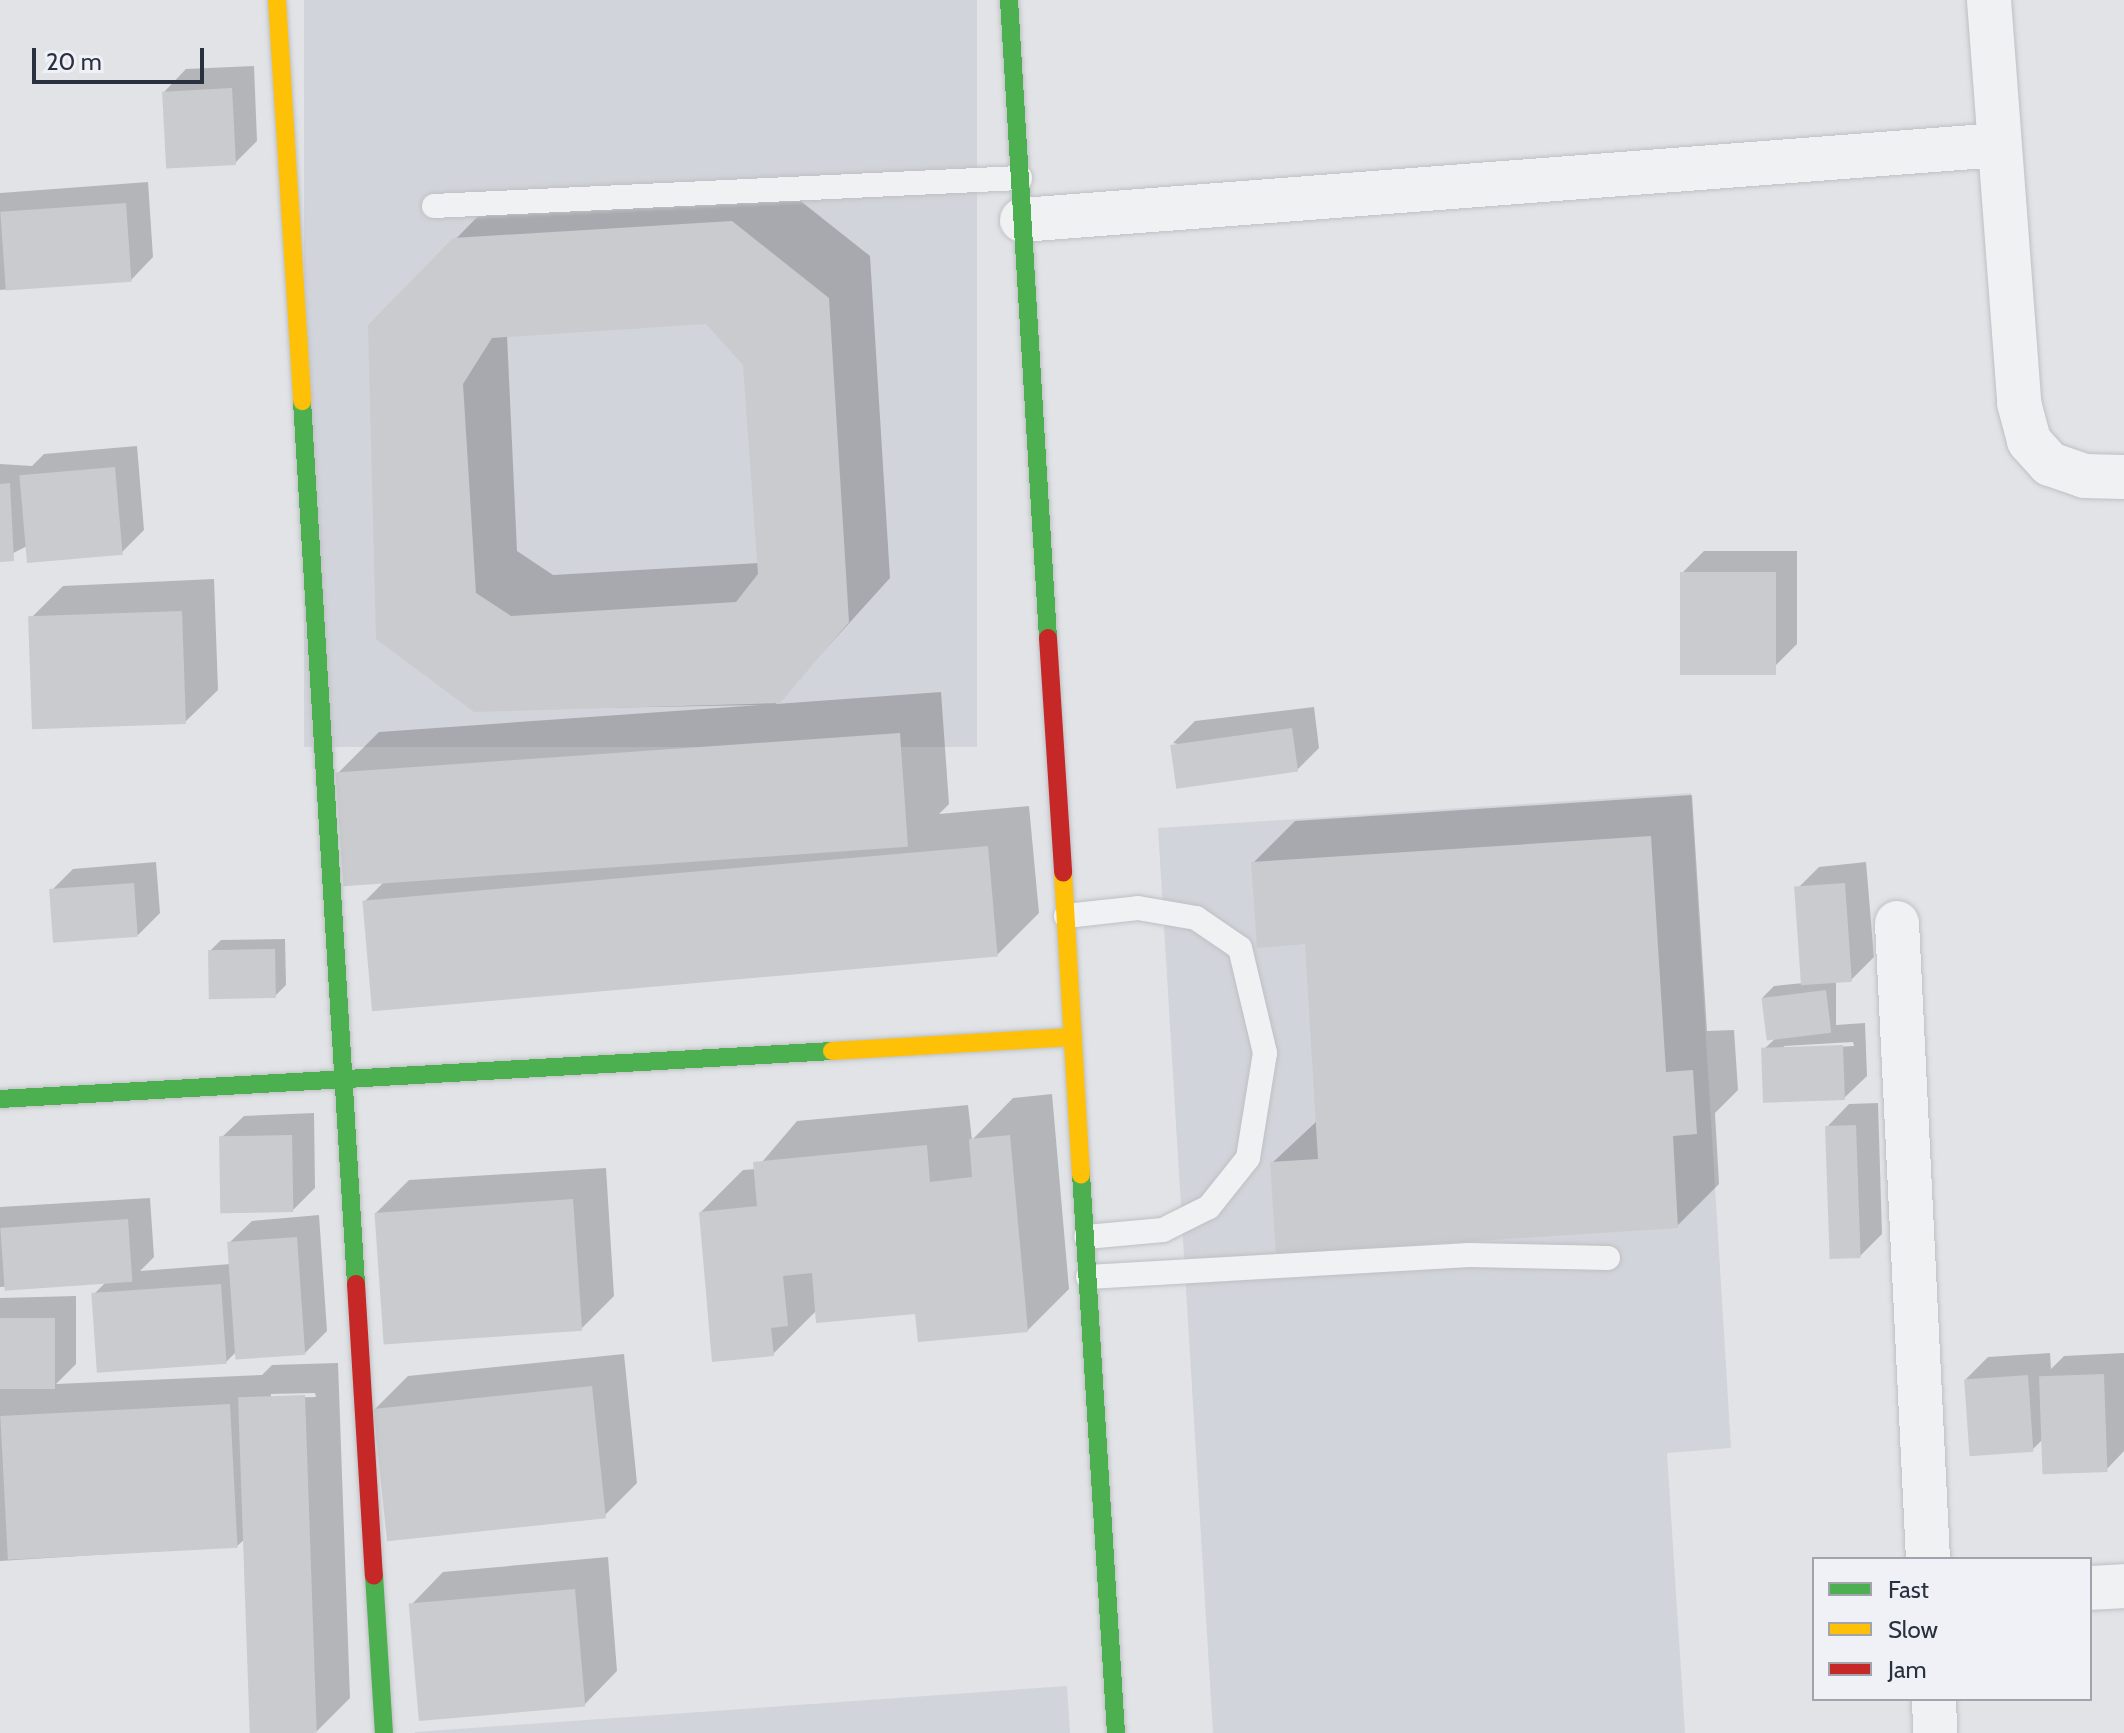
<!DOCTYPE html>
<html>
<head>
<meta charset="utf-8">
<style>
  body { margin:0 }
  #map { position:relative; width:2124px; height:1733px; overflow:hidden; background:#e1e3e6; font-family:Cabin,sans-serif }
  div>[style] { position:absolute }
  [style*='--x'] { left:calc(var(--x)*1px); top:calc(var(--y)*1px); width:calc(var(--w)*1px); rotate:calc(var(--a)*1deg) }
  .built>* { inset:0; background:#d2d4db; transform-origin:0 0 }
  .shadow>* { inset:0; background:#0003 }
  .building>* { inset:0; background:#c9cbce; transform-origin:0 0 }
  .roads { filter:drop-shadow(0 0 2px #bec0c3) drop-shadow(0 0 2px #bec0c3) }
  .lane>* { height:24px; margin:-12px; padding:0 12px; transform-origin:12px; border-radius:12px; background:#f0f1f3 }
  .street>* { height:44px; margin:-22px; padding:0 22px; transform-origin:22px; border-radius:22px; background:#f0f1f3 }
  .fast>* { height:18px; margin:-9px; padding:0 9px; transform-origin:9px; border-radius:9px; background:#4caf50 }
  .slow>* { height:18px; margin:-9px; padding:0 9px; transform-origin:9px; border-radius:9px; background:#ffc107 }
  .jam>* { height:18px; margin:-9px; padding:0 9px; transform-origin:9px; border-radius:9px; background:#c62828 }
  span { translate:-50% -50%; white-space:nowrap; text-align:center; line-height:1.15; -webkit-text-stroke:6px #eff1f6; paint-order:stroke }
  .legend { position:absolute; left:1812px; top:1557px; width:280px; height:144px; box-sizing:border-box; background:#eff1f6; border:2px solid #a0a4ad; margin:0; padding:10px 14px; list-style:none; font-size:24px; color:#29303f }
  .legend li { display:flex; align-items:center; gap:16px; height:40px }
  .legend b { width:40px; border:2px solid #a0a4ad }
  .scale { position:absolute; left:32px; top:48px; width:172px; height:36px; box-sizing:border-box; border:4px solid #29303f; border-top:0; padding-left:10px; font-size:24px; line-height:28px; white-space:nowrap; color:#29303f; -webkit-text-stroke:6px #eff1f6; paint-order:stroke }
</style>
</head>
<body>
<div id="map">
  <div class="built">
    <i style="left:304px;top:0;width:673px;height:747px"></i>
    <i style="clip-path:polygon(1691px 793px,1731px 1448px,1667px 1453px,1685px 1733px,1213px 1733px,1158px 828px)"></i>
    <i style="clip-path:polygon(1067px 1686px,1070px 1733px,415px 1733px,415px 1732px)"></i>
  </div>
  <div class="shadow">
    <i style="clip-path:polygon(254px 66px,257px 141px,235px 163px,164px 92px,186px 69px)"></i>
    <i style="clip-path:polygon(evenodd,774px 180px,870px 256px,890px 578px,776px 704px,941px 692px,949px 804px,939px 814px,1029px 806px,1039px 913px,997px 955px,364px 902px,383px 883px,337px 774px,379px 732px,760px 705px,475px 710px,370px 326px,497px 197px,774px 180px,707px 322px,745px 365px,759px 563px,553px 575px,517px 551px,507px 335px,707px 322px)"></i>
    <i style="clip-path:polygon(148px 182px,153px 257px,131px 280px,0 290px,0 193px)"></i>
    <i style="clip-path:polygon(137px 446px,144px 530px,121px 553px,27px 546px,0 560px,0 464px,32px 466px,44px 454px)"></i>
    <i style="clip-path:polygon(1704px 551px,1797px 551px,1797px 644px,1774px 667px,1682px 573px)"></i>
    <i style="clip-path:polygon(214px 579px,218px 690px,185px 722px,30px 619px,63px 586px)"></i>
    <i style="clip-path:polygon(1314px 707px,1319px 748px,1297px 770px,1173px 743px,1195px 721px)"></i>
    <i style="clip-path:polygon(1692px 795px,1707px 1031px,1734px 1030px,1738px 1090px,1715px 1113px,1719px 1184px,1677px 1226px,1272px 1163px,1317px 1121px,1307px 942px,1254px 862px,1295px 821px)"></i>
    <i style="clip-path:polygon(156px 862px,160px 913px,138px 935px,51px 891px,73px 869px)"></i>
    <i style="clip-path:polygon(evenodd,1866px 862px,1874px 957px,1851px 980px,1836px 981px,1836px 1025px,1865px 1023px,1867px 1076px,1844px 1098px,1763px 1050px,1778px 1036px,1763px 997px,1774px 986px,1804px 983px,1797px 889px,1819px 867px,1866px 862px,1853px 1042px,1854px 1046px,1784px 1050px,1784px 1046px,1853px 1042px)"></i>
    <i style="clip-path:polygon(285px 939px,286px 985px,275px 996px,210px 951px,221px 940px)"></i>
    <i style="clip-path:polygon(1052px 1094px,1069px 1289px,1028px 1330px,917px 1312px,817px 1310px,773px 1354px,701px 1212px,743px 1170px,756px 1169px,797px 1121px,968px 1105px,972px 1140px,1013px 1098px)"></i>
    <i style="clip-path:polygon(1878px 1103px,1882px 1234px,1860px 1256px,1827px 1127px,1849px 1104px)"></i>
    <i style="clip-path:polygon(314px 1113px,315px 1188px,293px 1210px,221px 1138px,244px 1116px)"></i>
    <i style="clip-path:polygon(606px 1168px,614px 1296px,581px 1329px,376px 1213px,409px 1180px)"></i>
    <i style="clip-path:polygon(150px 1198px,154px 1257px,140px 1271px,231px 1264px,229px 1243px,252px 1221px,319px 1215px,327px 1331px,305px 1353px,237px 1351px,226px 1362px,93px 1295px,107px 1281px,0 1287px,0 1207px)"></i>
    <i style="clip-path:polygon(evenodd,76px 1296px,76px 1364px,56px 1384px,262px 1375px,272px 1365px,338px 1363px,350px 1698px,317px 1731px,252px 1733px,245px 1539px,237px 1546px,0 1561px,0 1298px,76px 1296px,315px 1393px,316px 1397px,271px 1398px,271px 1394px,315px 1393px)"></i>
    <i style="clip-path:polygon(2050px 1353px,2051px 1369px,2064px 1356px,2124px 1353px,2124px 1451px,2106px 1470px,2044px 1438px,2032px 1450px,1966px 1379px,1988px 1357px)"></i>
    <i style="clip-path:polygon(624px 1354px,637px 1483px,604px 1516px,375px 1409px,408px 1376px)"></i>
    <i style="clip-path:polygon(608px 1557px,617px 1671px,585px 1704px,411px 1605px,443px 1572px)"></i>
  </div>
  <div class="building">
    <i style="left:232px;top:88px;width:77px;height:70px;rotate:87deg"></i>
    <i style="left:126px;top:203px;width:79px;height:126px;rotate:86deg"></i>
    <i style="clip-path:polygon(evenodd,732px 221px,829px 298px,849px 622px,780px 703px,474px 712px,376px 639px,368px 325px,453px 238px,732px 221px,706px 324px,743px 365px,758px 574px,736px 602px,511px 616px,476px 593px,463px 384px,492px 338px,706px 324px)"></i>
    <i style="left:115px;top:467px;width:88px;height:96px;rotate:85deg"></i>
    <i style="clip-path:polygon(10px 483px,14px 561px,0 562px,0 484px)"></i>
    <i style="left:1680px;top:572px;width:96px;height:103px"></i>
    <i style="left:182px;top:611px;width:113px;height:154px;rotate:88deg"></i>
    <i style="left:1292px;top:728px;width:44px;height:123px;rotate:82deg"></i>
    <i style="left:900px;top:733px;width:114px;height:566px;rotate:86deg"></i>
    <i style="clip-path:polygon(1651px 836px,1666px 1072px,1693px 1070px,1697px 1134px,1673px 1136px,1678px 1228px,1276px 1254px,1270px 1162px,1318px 1159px,1305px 944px,1257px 948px,1251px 862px)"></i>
    <i style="left:988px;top:846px;width:111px;height:628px;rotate:85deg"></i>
    <i style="left:134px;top:883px;width:54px;height:85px;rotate:86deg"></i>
    <i style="left:1845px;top:883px;width:99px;height:51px;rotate:86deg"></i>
    <i style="left:275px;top:949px;width:49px;height:67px;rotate:89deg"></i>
    <i style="left:1826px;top:990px;width:43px;height:65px;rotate:83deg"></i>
    <i style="left:1843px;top:1045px;width:55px;height:82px;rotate:88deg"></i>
    <i style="left:1856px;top:1125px;width:133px;height:31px;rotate:88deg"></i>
    <i style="left:292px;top:1135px;width:77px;height:73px;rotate:89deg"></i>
    <i style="clip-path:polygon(1010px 1135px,1028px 1332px,918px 1342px,915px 1314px,816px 1323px,812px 1273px,783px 1276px,788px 1326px,771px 1328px,774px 1356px,712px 1362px,699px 1212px,757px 1206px,753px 1162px,927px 1145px,930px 1182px,972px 1177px,969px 1139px)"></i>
    <i style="left:573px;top:1199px;width:132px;height:199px;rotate:86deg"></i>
    <i style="left:128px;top:1219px;width:63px;height:128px;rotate:86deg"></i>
    <i style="left:297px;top:1237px;width:118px;height:70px;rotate:86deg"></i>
    <i style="left:221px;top:1284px;width:80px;height:130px;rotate:86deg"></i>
    <i style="left:0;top:1318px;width:55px;height:71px"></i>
    <i style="left:2104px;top:1374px;width:98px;height:65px;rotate:88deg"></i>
    <i style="left:2028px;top:1375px;width:77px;height:64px;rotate:86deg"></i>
    <i style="left:592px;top:1386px;width:133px;height:220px;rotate:84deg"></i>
    <i style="left:305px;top:1395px;width:338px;height:67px;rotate:88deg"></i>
    <i style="left:230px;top:1404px;width:144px;height:230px;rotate:87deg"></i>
    <i style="left:575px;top:1589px;width:118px;height:167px;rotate:85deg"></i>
  </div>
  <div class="roads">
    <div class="lane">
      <i style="--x:434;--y:206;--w:587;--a:-2.74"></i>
      <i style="--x:1066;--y:916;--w:72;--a:-6.3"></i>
      <i style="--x:1138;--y:908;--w:59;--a:9.8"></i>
      <i style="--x:1196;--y:918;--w:53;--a:34.3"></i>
      <i style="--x:1240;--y:948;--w:108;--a:76.6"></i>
      <i style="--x:1265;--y:1053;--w:106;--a:99.2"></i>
      <i style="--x:1248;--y:1158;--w:63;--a:128.5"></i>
      <i style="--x:1209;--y:1207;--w:51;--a:153.4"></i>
      <i style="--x:1163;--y:1230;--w:77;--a:174.8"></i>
      <i style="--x:1088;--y:1277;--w:382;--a:-3.3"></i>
      <i style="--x:1469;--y:1255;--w:139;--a:1.2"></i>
    </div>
    <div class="street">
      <i style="--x:1989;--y:0;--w:404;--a:85.7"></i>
      <i style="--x:2019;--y:403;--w:39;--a:75"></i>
      <i style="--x:2029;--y:441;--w:31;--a:48"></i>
      <i style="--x:2050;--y:464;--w:36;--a:19"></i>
      <i style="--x:2084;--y:476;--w:40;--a:1.4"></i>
      <i style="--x:1022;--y:220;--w:979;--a:-4.39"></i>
      <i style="--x:1897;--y:923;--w:637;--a:87.21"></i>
      <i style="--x:2090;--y:1588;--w:34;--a:-3"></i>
      <i style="--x:1934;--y:1699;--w:34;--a:88"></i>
    </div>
    <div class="fast">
      <i style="--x:1009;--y:0;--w:639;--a:86.5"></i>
      <i style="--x:302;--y:401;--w:885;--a:86.5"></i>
      <i style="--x:0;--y:1099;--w:833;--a:-3.3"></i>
      <i style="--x:1081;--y:1174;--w:560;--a:86.42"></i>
      <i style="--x:374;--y:1575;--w:158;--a:86.4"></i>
    </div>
    <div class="slow">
      <i style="--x:277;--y:0;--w:402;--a:86.4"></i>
      <i style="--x:1063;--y:873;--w:302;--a:86.6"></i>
      <i style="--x:832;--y:1051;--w:241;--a:-3.3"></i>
    </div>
    <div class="jam">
      <i style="--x:1048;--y:638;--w:235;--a:86.3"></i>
      <i style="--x:356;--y:1284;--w:292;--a:86.5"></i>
    </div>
  </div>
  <ul class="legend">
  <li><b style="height:10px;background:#4caf50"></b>Fast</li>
  <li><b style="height:10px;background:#ffc107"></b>Slow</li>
  <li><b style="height:10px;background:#c62828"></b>Jam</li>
  </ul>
  <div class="scale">20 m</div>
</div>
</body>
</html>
